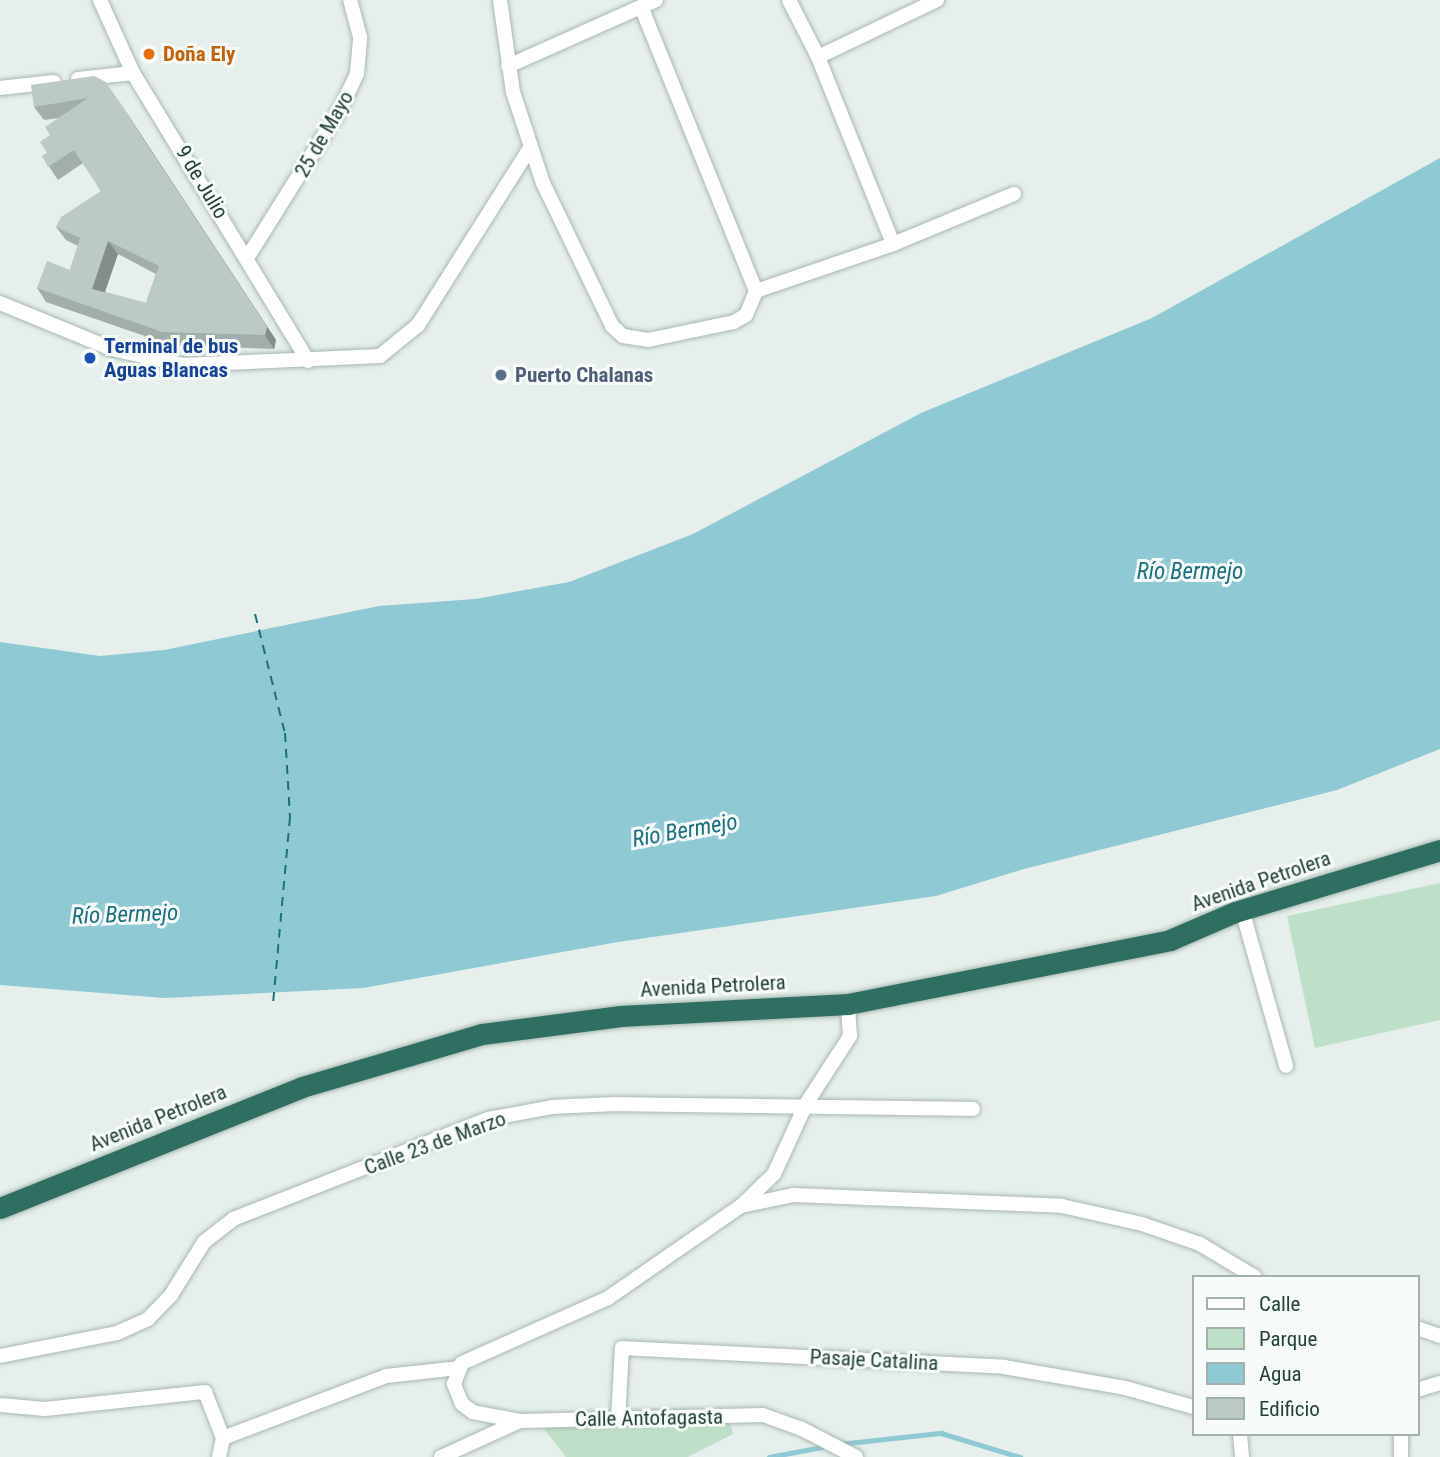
<!DOCTYPE html>
<html>
<head>
<meta charset="utf-8">
<style>
  body { margin:0 }
  #map { position:relative; width:1440px; height:1457px; overflow:hidden; background:#e6efeb; font-family:"Roboto Condensed",sans-serif }
  div>[style] { position:absolute }
  [style*='--x'] { left:calc(var(--x)*1px); top:calc(var(--y)*1px); width:calc(var(--w)*1px); rotate:calc(var(--a)*1deg) }
  .green>* { inset:0; background:#bfe0c8 }
  .water>* { inset:0; background:#8ec9d4 }
  .stream>* { height:4.5px; margin:-2.25px; padding:0 2.25px; transform-origin:2.25px; border-radius:2.25px; background:#8ec9d4 }
  .ferry>* { height:2px; margin-top:-1px; transform-origin:0; background:repeating-linear-gradient(90deg,#1c6f80 0 9px,transparent 0 16px) }
  .roads { filter:drop-shadow(0 0 2px #a8b8b2) drop-shadow(0 0 2px #a8b8b2) }
  .street>* { height:14px; margin:-7px; padding:0 7px; transform-origin:7px; border-radius:7px; background:#fff }
  .highway>* { height:21px; margin:-10.5px; padding:0 10.5px; transform-origin:10.5px; border-radius:10.5px; background:#2f6f62 }
  .wall>* { inset:0; background:#a1aea9 }
  .shaded-wall>* { inset:0; background:#838d89 }
  .building>* { inset:0; background:#bbcac4 }
  .dots>* { width:19px; height:19px; translate:-50% -50%; box-sizing:border-box; border:4px solid #f7fbf9; border-radius:50% }
  span { translate:-50% -50%; white-space:nowrap; text-align:center; line-height:1.15; -webkit-text-stroke:6px #f7fbf9; paint-order:stroke }
  .food-label { font-size:21px; color:#c56008; font-weight:700 }
  .left { translate:0 -50%; text-align:left }
  .street-label { font-size:21px; color:#24423a }
  .transit-label { font-size:21px; color:#164399; font-weight:700 }
  .service-label { font-size:21px; color:#4e5e75; font-weight:700 }
  .water-label { font-size:23px; color:#1c6f80; font-style:italic }
  .legend { position:absolute; left:1192px; top:1275px; width:228px; height:161px; box-sizing:border-box; background:#f7fbf9; border:2px solid #a3b1ad; margin:0; padding:9px 12px; list-style:none; font-size:21px; color:#24423a }
  .legend li { display:flex; align-items:center; gap:14px; height:35px }
  .legend b { width:35px; border:2px solid #a3b1ad }
</style>
</head>
<body>
<div id="map">
  <div class="green">
    <i style="clip-path:polygon(1440px 883px,1440px 1020px,1315px 1048px,1287px 916px)"></i>
    <i style="clip-path:polygon(730px 1423px,733px 1434px,688px 1457px,566px 1457px,543px 1428px)"></i>
  </div>
  <div class="water">
    <i style="clip-path:polygon(1440px 158px,1440px 749px,1337px 790px,1024px 869px,936px 896px,618px 942px,363px 988px,165px 998px,0 985px,0 642px,100px 656px,164px 650px,379px 606px,475px 599px,569px 582px,693px 534px,921px 413px,1152px 318px)"></i>
  </div>
  <div class="stream">
    <i style="--x:839;--y:1444;--w:103;--a:-6.2"></i>
    <i style="--x:941;--y:1433;--w:83;--a:16.9"></i>
    <i style="--x:769;--y:1457;--w:59;--a:-10.7"></i>
  </div>
  <div class="ferry">
    <i style="--x:255;--y:614;--w:123;--a:75.9"></i>
    <i style="--x:285;--y:733;--w:84;--a:86.6"></i>
    <i style="--x:290;--y:817;--w:187;--a:95.2"></i>
  </div>
  <div class="roads">
    <div class="street">
      <i style="--x:100;--y:0;--w:80;--a:65.7"></i>
      <i style="--x:133;--y:73;--w:337;--a:58.7"></i>
      <i style="--x:500;--y:0;--w:93;--a:82"></i>
      <i style="--x:513;--y:92;--w:96;--a:71.8"></i>
      <i style="--x:543;--y:183;--w:159;--a:64.2"></i>
      <i style="--x:612;--y:326;--w:15;--a:42"></i>
      <i style="--x:623;--y:336;--w:25;--a:9"></i>
      <i style="--x:648;--y:340;--w:88;--a:-11.8"></i>
      <i style="--x:734;--y:322;--w:14;--a:-30"></i>
      <i style="--x:746;--y:315;--w:26;--a:-67"></i>
      <i style="--x:756;--y:291;--w:306;--a:-112"></i>
      <i style="--x:789;--y:0;--w:64;--a:63"></i>
      <i style="--x:818;--y:57;--w:201;--a:68.1"></i>
      <i style="--x:818;--y:57;--w:132;--a:-25.6"></i>
      <i style="--x:508;--y:66;--w:162;--a:-24"></i>
      <i style="--x:78;--y:79;--w:55;--a:-6.2"></i>
      <i style="--x:0;--y:88;--w:54;--a:-6.3"></i>
      <i style="--x:247;--y:258;--w:175;--a:-57.9"></i>
      <i style="--x:340;--y:110;--w:40;--a:-65"></i>
      <i style="--x:357;--y:74;--w:37;--a:-85"></i>
      <i style="--x:360;--y:37;--w:38;--a:-105"></i>
      <i style="--x:756;--y:291;--w:145;--a:-18.9"></i>
      <i style="--x:893;--y:244;--w:131;--a:-22.5"></i>
      <i style="--x:0;--y:303;--w:121;--a:22.3"></i>
      <i style="--x:112;--y:349;--w:73;--a:12.7"></i>
      <i style="--x:183;--y:365;--w:197;--a:-2.6"></i>
      <i style="--x:380;--y:356;--w:49;--a:-39.2"></i>
      <i style="--x:418;--y:325;--w:209;--a:-57.7"></i>
      <i style="--x:1242;--y:910;--w:162;--a:74.2"></i>
      <i style="--x:741;--y:1206;--w:53;--a:-11.9"></i>
      <i style="--x:793;--y:1195;--w:269;--a:2.3"></i>
      <i style="--x:1062;--y:1206;--w:82;--a:12.7"></i>
      <i style="--x:1142;--y:1224;--w:61;--a:19"></i>
      <i style="--x:1200;--y:1244;--w:64;--a:31"></i>
      <i style="--x:1417;--y:1328;--w:24;--a:19"></i>
      <i style="--x:0;--y:1356;--w:119;--a:-11.1"></i>
      <i style="--x:117;--y:1333;--w:34;--a:-24"></i>
      <i style="--x:148;--y:1319;--w:33;--a:-46"></i>
      <i style="--x:171;--y:1295;--w:62;--a:-58.1"></i>
      <i style="--x:204;--y:1242;--w:37;--a:-38"></i>
      <i style="--x:233;--y:1219;--w:274;--a:-21.4"></i>
      <i style="--x:488;--y:1119;--w:65;--a:-10.6"></i>
      <i style="--x:552;--y:1107;--w:63;--a:-2.7"></i>
      <i style="--x:615;--y:1104;--w:358;--a:0.8"></i>
      <i style="--x:1417;--y:1390;--w:24;--a:-17"></i>
      <i style="--x:0;--y:1405;--w:45;--a:5.1"></i>
      <i style="--x:45;--y:1409;--w:161;--a:-6.1"></i>
      <i style="--x:205;--y:1392;--w:49;--a:68.6"></i>
      <i style="--x:223;--y:1438;--w:174;--a:-20.8"></i>
      <i style="--x:386;--y:1376;--w:72;--a:-6.3"></i>
      <i style="--x:618;--y:1419;--w:71;--a:-86.8"></i>
      <i style="--x:622;--y:1348;--w:382;--a:2.8"></i>
      <i style="--x:1004;--y:1367;--w:123;--a:9.8"></i>
      <i style="--x:1125;--y:1388;--w:71;--a:15.6"></i>
      <i style="--x:520;--y:1421;--w:48;--a:-169.2"></i>
      <i style="--x:473;--y:1412;--w:14;--a:-144"></i>
      <i style="--x:462;--y:1404;--w:22;--a:-112"></i>
      <i style="--x:454;--y:1384;--w:22;--a:-69"></i>
      <i style="--x:462;--y:1363;--w:160;--a:-24"></i>
      <i style="--x:608;--y:1298;--w:162;--a:-34.7"></i>
      <i style="--x:741;--y:1206;--w:46;--a:-44.1"></i>
      <i style="--x:774;--y:1174;--w:77;--a:-65.4"></i>
      <i style="--x:806;--y:1104;--w:81;--a:-57.1"></i>
      <i style="--x:850;--y:1036;--w:32;--a:-94"></i>
      <i style="--x:1240;--y:1434;--w:23;--a:85"></i>
      <i style="--x:219;--y:1457;--w:19;--a:-78"></i>
      <i style="--x:441;--y:1457;--w:87;--a:-24.5"></i>
      <i style="--x:520;--y:1421;--w:243;--a:-1.4"></i>
      <i style="--x:763;--y:1415;--w:41;--a:19.7"></i>
      <i style="--x:802;--y:1429;--w:61;--a:27.4"></i>
      <i style="--x:1401;--y:1457;--w:23;--a:-90"></i>
    </div>
    <div class="highway">
      <i style="--x:0;--y:1208;--w:325;--a:-21.8"></i>
      <i style="--x:302;--y:1087;--w:188;--a:-16.4"></i>
      <i style="--x:482;--y:1034;--w:140;--a:-7.4"></i>
      <i style="--x:621;--y:1016;--w:227;--a:-3"></i>
      <i style="--x:848;--y:1004;--w:328;--a:-11.2"></i>
      <i style="--x:1170;--y:940;--w:71;--a:-23.3"></i>
      <i style="--x:1235;--y:912;--w:214;--a:-16.8"></i>
    </div>
  </div>
  <div class="wall">
    <i style="clip-path:polygon(evenodd,94px 76px,276px 340px,274px 349px,171px 345px,46px 302px,37px 288px,70px 270px,78px 246px,66px 240px,56px 227px,101px 191px,83px 163px,58px 180px,42px 156px,47px 153px,50px 135px,59px 118px,44px 120px,34px 107px,94px 76px,118px 254px,156px 274px,146px 303px,105px 292px,118px 254px)"></i>
  </div>
  <div class="shaded-wall">
    <i style="clip-path:polygon(115px 95px,276px 340px,274px 349px,265px 335px)"></i>
    <i style="clip-path:polygon(108px 241px,118px 254px,101px 303px,92px 289px)"></i>
  </div>
  <div class="building">
    <i style="clip-path:polygon(evenodd,94px 76px,106px 82px,267px 327px,265px 335px,162px 332px,37px 288px,47px 261px,70px 270px,80px 238px,56px 227px,61px 217px,101px 191px,74px 150px,48px 167px,42px 156px,47px 153px,40px 142px,50px 135px,45px 127px,88px 98px,34px 107px,31px 85px,94px 76px,108px 241px,159px 266px,146px 303px,92px 289px,108px 241px)"></i>
  </div>
  <div class="dots">
    <i style="left:149px;top:54px;background:#e8710a"></i>
    <i style="left:90px;top:358px;background:#1a4fb4"></i>
    <i style="left:501px;top:375px;background:#5c6f8a"></i>
  </div>
  <div class="food-label">
    <span class="left" style="left:163px;top:54px">Doña Ely</span>
  </div>
  <div class="street-label">
    <span style="left:324px;top:134px;rotate:-60deg">25 de Mayo</span>
    <span style="left:202px;top:182px;rotate:59deg">9 de Julio</span>
    <span style="left:1261px;top:881px;rotate:-19deg">Avenida Petrolera</span>
    <span style="left:713px;top:986px;rotate:-3deg">Avenida Petrolera</span>
    <span style="left:158px;top:1118px;rotate:-22deg">Avenida Petrolera</span>
    <span style="left:435px;top:1143px;rotate:-20deg">Calle 23 de Marzo</span>
    <span style="left:874px;top:1360px;rotate:3deg">Pasaje Catalina</span>
    <span style="left:649px;top:1418px;rotate:-1deg">Calle Antofagasta</span>
  </div>
  <div class="transit-label">
    <span class="left" style="left:104px;top:358px">Terminal de bus<br>Aguas Blancas</span>
  </div>
  <div class="service-label">
    <span class="left" style="left:515px;top:375px">Puerto Chalanas</span>
  </div>
  <div class="water-label">
    <span style="left:1190px;top:572px">Río Bermejo</span>
    <span style="left:685px;top:831px;rotate:-10deg">Río Bermejo</span>
    <span style="left:125px;top:915px;rotate:-2deg">Río Bermejo</span>
  </div>
  <ul class="legend">
  <li><b style="height:9px;background:#fff"></b>Calle</li>
  <li><b style="height:19px;background:#bfe0c8"></b>Parque</li>
  <li><b style="height:19px;background:#8ec9d4"></b>Agua</li>
  <li><b style="height:19px;background:#bbcac4"></b>Edificio</li>
  </ul>
</div>
</body>
</html>
